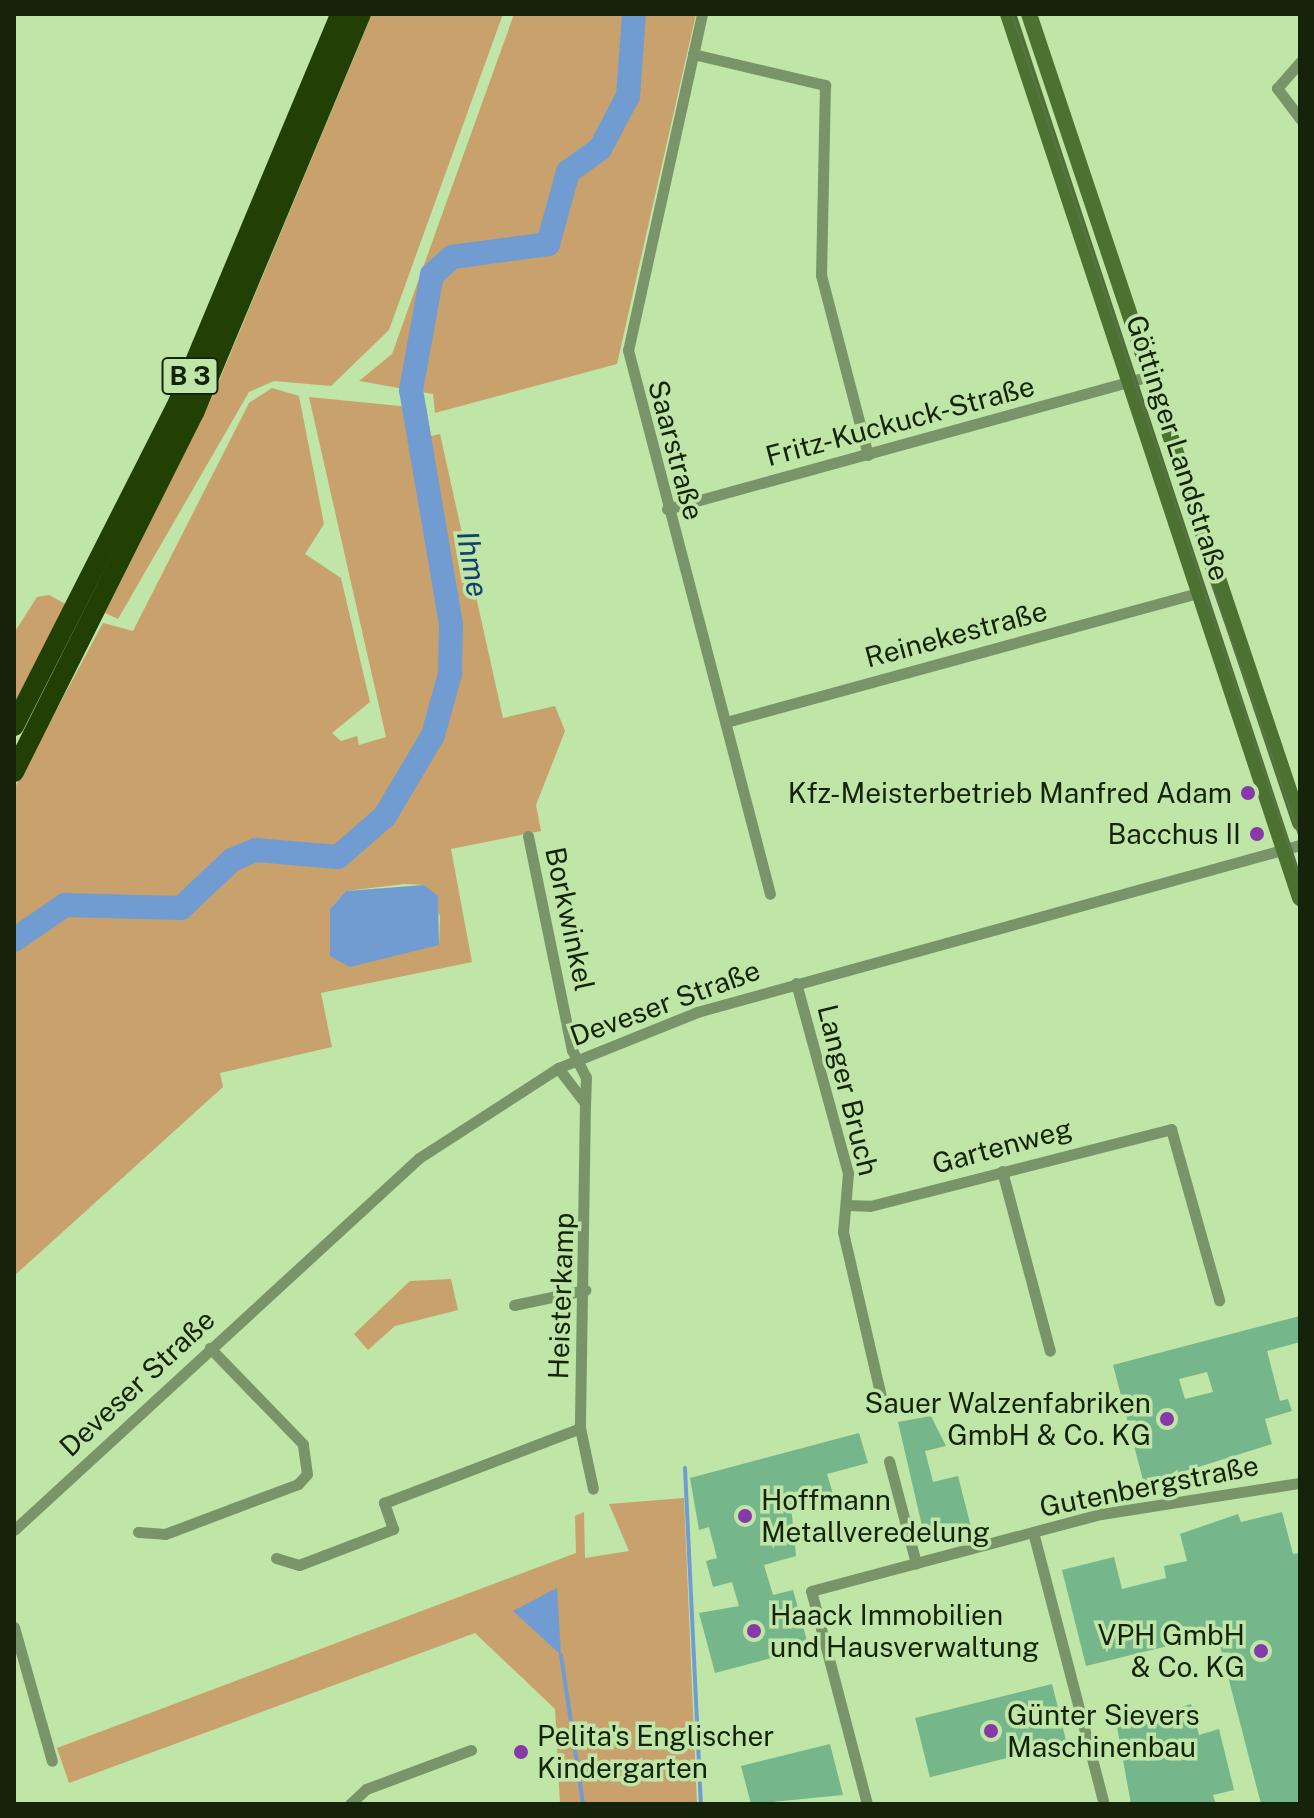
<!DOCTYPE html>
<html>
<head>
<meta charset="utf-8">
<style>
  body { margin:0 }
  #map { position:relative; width:1314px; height:1818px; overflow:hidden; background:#bfe5a7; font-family:"Public Sans",sans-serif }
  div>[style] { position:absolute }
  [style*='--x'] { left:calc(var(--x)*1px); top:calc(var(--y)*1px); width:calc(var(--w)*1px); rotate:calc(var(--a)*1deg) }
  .green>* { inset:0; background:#c9a16d }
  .water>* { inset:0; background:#709cd2 }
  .stream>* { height:4px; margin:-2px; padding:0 2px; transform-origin:2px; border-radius:2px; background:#709cd2 }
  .river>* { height:24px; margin:-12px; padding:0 12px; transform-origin:12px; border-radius:12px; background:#709cd2 }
  .building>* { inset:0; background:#75b68a; transform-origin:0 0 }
  .street>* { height:11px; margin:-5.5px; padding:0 5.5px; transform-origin:5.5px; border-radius:5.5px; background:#7a9469 }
  .secondary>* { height:16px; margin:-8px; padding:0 8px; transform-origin:8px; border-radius:8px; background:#4c7231 }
  .highway>* { height:20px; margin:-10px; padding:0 10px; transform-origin:10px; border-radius:10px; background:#224004 }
  .tram>* { height:2px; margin:-1px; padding:0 1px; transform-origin:1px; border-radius:1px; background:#5a714a }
  .dots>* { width:22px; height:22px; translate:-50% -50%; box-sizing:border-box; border:4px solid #bfe5a7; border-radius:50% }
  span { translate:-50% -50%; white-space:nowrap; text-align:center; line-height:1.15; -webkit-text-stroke:7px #bfe5a7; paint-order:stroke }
  .shield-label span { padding:2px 6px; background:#bfe5a7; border:2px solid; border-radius:6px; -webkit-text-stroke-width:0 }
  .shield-label { font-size:26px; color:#15230b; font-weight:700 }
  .street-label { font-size:28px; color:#15230b }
  .poi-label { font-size:28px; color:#15230b }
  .right { translate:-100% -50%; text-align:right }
  .left { translate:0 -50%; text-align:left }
  .water-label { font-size:30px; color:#113f70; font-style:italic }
  .frame { position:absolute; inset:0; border:16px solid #15230b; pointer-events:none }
</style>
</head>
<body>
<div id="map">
  <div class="green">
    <i style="clip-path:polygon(372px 14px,503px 14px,389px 330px,331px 386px,274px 381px,249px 392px,118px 619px,105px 613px,214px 393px)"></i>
    <i style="clip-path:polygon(514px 14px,696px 14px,617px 364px,435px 413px,433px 394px,359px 381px,392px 354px)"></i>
    <i style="clip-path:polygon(evenodd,272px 388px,299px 396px,324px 524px,305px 554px,341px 578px,370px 702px,332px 733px,341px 741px,357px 736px,359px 745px,386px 737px,309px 397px,410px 407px,448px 623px,446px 673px,413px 769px,421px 768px,436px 736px,454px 674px,455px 621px,416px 407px,426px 407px,431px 436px,440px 434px,503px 718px,555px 706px,565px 731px,536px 805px,541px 831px,451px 849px,472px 962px,321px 993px,332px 1047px,220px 1073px,223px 1087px,14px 1276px,14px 789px,103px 623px,133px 631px,249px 403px,272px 388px,405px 884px,424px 885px,440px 916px,439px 945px,330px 956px,330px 909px,346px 891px,405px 884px)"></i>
    <i style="clip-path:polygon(49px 595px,71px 607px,14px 714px,14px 633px,37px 597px)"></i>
    <i style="clip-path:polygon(451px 1279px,458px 1310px,395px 1326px,368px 1350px,354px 1334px,410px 1281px)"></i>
    <i style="clip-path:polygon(684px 1498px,697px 1804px,560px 1804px,555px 1709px,475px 1633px,69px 1783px,57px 1748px,576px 1553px,575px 1516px,584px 1512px,585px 1558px,629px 1551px,609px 1504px)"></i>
  </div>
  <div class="water">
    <i style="clip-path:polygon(424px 885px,438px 896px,439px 945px,350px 967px,330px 956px,330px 909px,346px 891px)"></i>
    <i style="clip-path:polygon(557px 1588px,561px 1655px,513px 1611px)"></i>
  </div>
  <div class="stream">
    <i style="--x:685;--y:1468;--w:336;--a:87.3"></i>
    <i style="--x:561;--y:1655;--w:151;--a:81.6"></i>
  </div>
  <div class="river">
    <i style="--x:14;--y:940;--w:62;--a:-34.5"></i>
    <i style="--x:65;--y:905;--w:116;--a:1.5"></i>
    <i style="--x:181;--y:908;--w:70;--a:-43.3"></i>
    <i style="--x:232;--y:860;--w:26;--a:-23"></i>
    <i style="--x:256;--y:850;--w:82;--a:4.9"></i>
    <i style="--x:338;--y:857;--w:62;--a:-41.1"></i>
    <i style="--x:385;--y:816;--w:94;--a:-59.3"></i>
    <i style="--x:433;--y:735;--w:63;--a:-74.4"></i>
    <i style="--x:450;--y:674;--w:50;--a:-88.9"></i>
    <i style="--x:451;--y:624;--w:237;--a:-99.7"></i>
    <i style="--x:411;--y:390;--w:117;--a:-79.7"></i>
    <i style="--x:432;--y:275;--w:27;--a:-42"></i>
    <i style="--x:452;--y:257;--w:97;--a:-7.7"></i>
    <i style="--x:548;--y:244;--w:75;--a:-74.5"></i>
    <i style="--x:568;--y:172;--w:39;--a:-36"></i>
    <i style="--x:600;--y:149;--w:60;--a:-62.2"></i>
    <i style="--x:628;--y:96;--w:82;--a:-85.8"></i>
  </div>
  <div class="building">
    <i style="clip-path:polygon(evenodd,1300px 1316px,1300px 1342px,1267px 1351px,1280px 1401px,1288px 1399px,1292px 1411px,1265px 1419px,1272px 1444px,1144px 1484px,1113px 1365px,1300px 1316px,1207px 1372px,1213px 1392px,1185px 1399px,1179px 1379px,1207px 1372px)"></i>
    <i style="clip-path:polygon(931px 1416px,946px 1446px,925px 1451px,933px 1482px,958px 1476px,971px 1527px,925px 1539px,898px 1422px)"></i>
    <i style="clip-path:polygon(859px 1433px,868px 1463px,827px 1474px,833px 1494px,791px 1505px,796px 1556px,764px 1565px,773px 1595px,793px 1590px,809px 1648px,715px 1673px,699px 1613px,739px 1606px,732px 1582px,713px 1587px,706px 1561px,717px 1558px,709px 1527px,699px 1530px,690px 1478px)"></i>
    <i style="clip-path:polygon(1282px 1512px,1293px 1554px,1300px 1553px,1300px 1804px,1261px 1804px,1217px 1634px,1086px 1666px,1062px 1570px,1114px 1557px,1122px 1589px,1166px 1578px,1164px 1566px,1187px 1561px,1180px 1534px,1238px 1514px,1241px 1522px)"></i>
    <i style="left:1052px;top:1684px;width:61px;height:141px;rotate:76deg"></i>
    <i style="clip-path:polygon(1191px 1704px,1199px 1735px,1219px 1729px,1234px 1790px,1213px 1795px,1216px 1804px,1131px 1804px,1117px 1727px)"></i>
    <i style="clip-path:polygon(830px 1744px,843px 1795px,751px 1804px,741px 1766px)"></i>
  </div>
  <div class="street">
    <i style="--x:702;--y:14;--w:344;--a:102.4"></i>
    <i style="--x:628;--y:350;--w:562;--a:75.37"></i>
    <i style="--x:693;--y:54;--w:136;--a:13.2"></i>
    <i style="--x:825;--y:85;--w:190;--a:91.2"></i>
    <i style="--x:821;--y:275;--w:186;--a:75.4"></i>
    <i style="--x:1300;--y:62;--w:35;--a:131"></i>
    <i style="--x:1277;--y:88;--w:39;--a:53"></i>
    <i style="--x:667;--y:509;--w:497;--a:-15.4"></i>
    <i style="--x:726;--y:722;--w:489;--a:-15.3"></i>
    <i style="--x:528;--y:836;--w:218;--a:78.4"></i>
    <i style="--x:572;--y:1050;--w:30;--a:63"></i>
    <i style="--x:586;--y:1077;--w:26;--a:92"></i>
    <i style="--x:585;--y:1103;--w:44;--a:-127.6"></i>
    <i style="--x:796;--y:983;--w:197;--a:74.7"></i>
    <i style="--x:848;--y:1173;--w:59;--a:94.8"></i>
    <i style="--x:843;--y:1232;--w:168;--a:77"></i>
    <i style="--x:585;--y:1103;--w:325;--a:90.9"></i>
    <i style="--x:580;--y:1428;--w:62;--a:78"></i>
    <i style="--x:1002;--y:1171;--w:186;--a:75.1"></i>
    <i style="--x:846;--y:1205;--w:24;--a:2"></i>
    <i style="--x:870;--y:1206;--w:311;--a:-14.3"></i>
    <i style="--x:1171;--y:1129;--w:178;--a:74.3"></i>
    <i style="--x:514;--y:1305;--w:73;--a:-11.9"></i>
    <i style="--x:889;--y:1461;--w:106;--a:75.2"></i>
    <i style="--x:14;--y:1530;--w:550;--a:-42.57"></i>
    <i style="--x:419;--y:1158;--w:166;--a:-32.9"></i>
    <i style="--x:558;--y:1068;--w:150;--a:-21.9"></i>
    <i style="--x:697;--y:1012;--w:626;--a:-15.48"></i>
    <i style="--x:138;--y:1532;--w:27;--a:4"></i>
    <i style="--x:165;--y:1534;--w:142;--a:-20.6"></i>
    <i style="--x:298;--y:1484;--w:13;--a:-48"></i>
    <i style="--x:307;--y:1474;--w:30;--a:-98"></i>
    <i style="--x:303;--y:1444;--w:134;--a:-134.1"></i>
    <i style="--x:1033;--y:1532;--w:281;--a:75.4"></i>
    <i style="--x:276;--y:1558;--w:24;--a:17"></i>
    <i style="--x:299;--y:1565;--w:101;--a:-21"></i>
    <i style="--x:393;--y:1529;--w:28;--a:-109"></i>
    <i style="--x:384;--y:1503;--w:210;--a:-20.9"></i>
    <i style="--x:14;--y:1627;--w:139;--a:74.2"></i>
    <i style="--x:350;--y:1804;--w:22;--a:-43"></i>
    <i style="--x:366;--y:1789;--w:112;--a:-20.4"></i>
    <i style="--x:867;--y:1804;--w:220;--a:-104.7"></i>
    <i style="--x:811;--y:1591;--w:300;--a:-14.9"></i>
    <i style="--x:1101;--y:1514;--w:201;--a:-8.9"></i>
  </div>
  <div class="secondary">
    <i style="--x:1008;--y:14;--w:931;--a:71.72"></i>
    <i style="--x:1029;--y:14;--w:853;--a:71.48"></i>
  </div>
  <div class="highway">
    <i style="--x:14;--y:726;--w:358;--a:-63.1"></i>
    <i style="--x:176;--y:407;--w:426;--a:-67.3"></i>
    <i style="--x:14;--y:772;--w:402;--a:-63.4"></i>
    <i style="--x:194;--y:413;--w:433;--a:-67.3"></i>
  </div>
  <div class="tram">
    <i style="--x:1012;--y:14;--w:911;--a:71.57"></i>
    <i style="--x:1203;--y:559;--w:295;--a:70.8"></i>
  </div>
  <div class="dots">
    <i style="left:1248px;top:793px;background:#8739a9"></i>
    <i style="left:1257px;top:834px;background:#8739a9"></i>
    <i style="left:1167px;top:1419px;background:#8739a9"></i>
    <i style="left:745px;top:1516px;background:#8739a9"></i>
    <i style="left:754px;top:1631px;background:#8739a9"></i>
    <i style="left:1261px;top:1651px;background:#8739a9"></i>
    <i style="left:991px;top:1731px;background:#8739a9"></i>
    <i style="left:521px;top:1752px;background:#8739a9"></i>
  </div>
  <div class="shield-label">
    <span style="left:190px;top:376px">B 3</span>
  </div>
  <div class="street-label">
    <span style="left:900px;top:421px;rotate:-15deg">Fritz-Kuckuck-Straße</span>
    <span style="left:1178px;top:448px;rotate:72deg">Göttinger Landstraße</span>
    <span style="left:676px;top:450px;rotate:75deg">Saarstraße</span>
    <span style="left:956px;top:634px;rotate:-15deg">Reinekestraße</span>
    <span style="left:570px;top:919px;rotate:78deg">Borkwinkel</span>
    <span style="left:665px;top:1003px;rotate:-20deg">Deveser Straße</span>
    <span style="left:848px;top:1090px;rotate:76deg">Langer Bruch</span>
    <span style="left:1002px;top:1146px;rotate:-15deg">Gartenweg</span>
    <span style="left:561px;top:1296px;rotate:-88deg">Heisterkamp</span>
    <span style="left:137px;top:1383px;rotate:-43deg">Deveser Straße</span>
    <span style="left:1149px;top:1486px;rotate:-11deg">Gutenbergstraße</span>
  </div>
  <div class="poi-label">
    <span class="right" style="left:1232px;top:793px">Kfz-Meisterbetrieb Manfred Adam</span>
    <span class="right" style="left:1241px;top:834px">Bacchus II</span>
    <span class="right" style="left:1151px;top:1419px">Sauer Walzenfabriken<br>GmbH &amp; Co. KG</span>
    <span class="left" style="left:761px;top:1516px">Hoffmann<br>Metallveredelung</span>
    <span class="left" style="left:770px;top:1631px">Haack Immobilien<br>und Hausverwaltung</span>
    <span class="right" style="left:1245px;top:1651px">VPH GmbH<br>&amp; Co. KG</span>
    <span class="left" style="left:1007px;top:1731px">Günter Sievers<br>Maschinenbau</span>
    <span class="left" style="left:537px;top:1752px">Pelita's Englischer<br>Kindergarten</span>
  </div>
  <div class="water-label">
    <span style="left:473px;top:564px;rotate:80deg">Ihme</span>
  </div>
  <div class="frame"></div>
</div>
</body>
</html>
